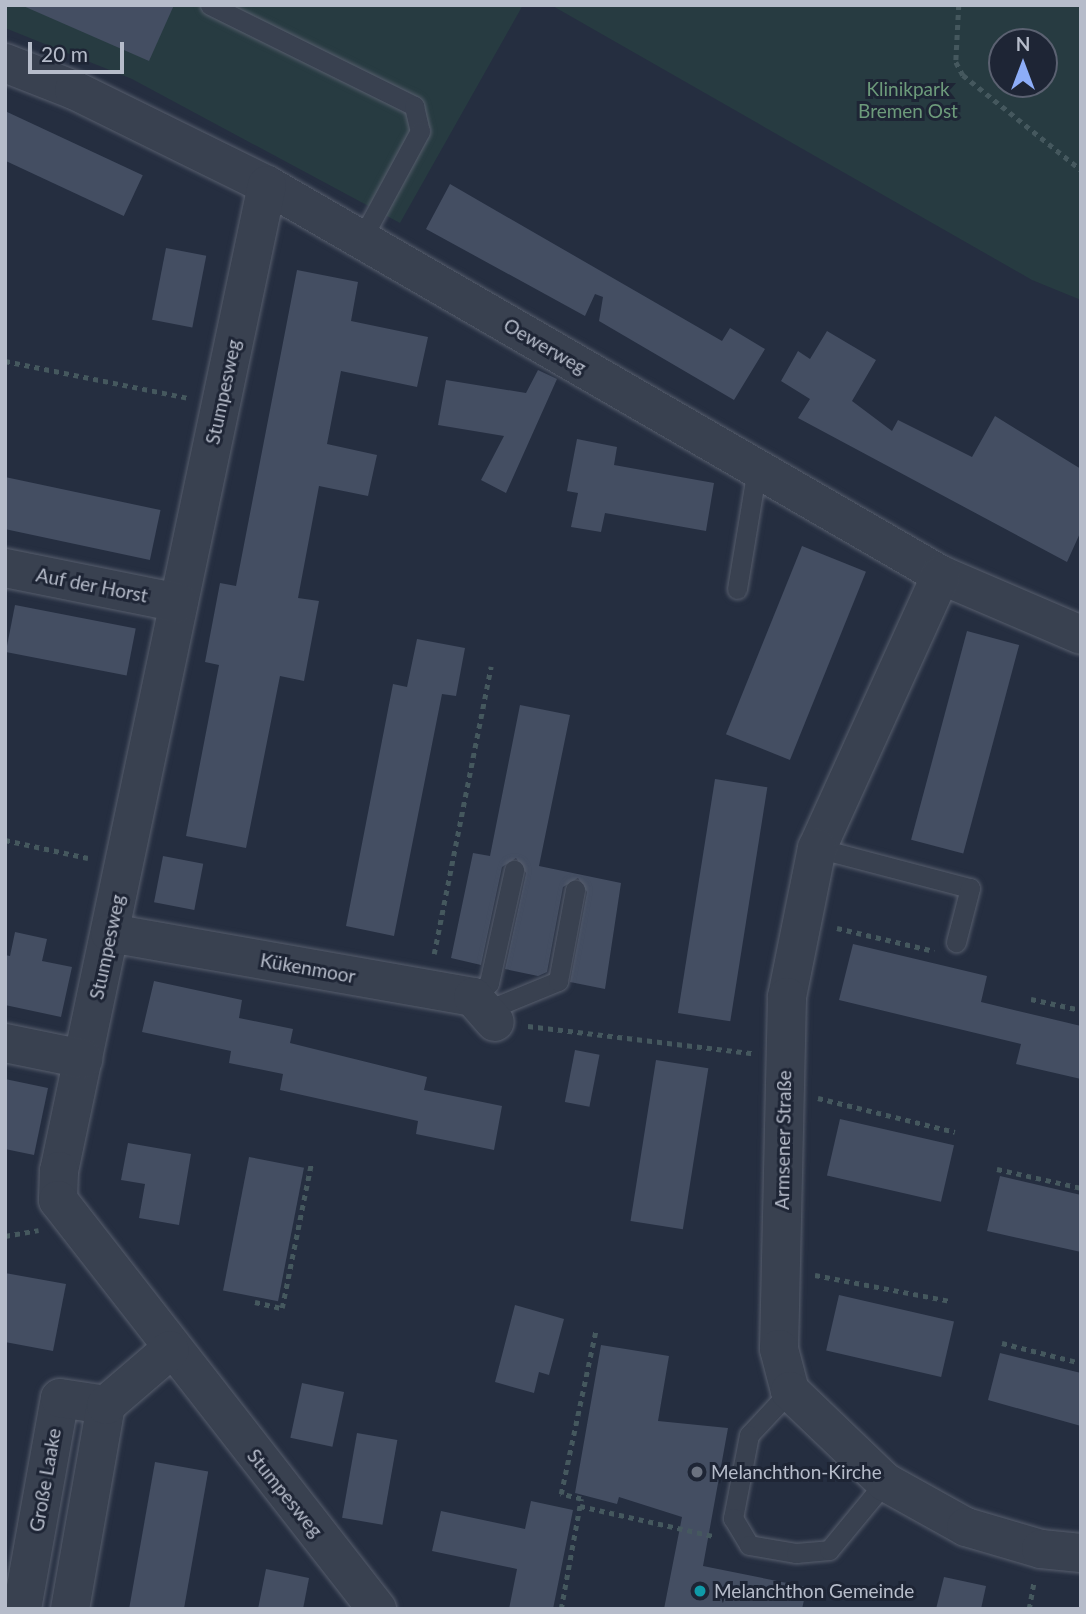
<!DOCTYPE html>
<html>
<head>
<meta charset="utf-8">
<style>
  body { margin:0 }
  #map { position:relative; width:1086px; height:1614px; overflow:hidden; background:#252e40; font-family:Lato,sans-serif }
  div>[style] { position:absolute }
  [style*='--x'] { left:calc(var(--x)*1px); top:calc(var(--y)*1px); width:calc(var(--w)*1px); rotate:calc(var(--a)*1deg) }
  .green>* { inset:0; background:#273b41 }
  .building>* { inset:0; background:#444e62; transform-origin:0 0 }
  .path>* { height:4.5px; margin-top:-2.25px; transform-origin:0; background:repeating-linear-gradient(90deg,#45585e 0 5px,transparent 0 10px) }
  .roads { filter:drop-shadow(0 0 2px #575e6d) drop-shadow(0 0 2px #575e6d) }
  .service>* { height:19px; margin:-9.5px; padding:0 9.5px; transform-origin:9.5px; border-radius:9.5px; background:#394150 }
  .minor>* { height:38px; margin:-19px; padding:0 19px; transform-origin:19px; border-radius:19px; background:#394150 }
  .dots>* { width:19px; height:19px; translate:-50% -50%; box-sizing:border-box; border:4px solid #1e2535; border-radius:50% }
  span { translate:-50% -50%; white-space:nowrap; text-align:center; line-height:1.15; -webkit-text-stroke:6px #1e2535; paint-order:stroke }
  .park-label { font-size:19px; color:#6d9b7b }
  .street-label { font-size:19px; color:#b6bcca }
  .poi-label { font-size:19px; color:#b6bcca }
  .left { translate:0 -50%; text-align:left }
  .frame { position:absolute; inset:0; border:7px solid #b6bcca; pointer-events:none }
  .north { position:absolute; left:988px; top:28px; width:70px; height:70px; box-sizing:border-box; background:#1e2535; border:2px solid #5b6171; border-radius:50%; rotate:0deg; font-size:19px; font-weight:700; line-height:28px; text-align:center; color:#b6bcca }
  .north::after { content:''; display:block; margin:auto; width:24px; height:32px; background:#8dadf8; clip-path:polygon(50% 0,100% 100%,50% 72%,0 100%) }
  .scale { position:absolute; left:28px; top:42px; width:96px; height:32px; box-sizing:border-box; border:4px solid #b6bcca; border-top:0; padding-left:9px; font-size:21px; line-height:24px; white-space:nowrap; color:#b6bcca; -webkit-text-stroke:5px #1e2535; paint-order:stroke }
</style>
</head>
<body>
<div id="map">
  <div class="green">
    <i style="clip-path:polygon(5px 5px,523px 5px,400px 223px,132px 79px,5px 28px)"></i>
    <i style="clip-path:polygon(evenodd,551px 5px,1081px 5px,1081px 300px,1032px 280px,551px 5px,1002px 42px,1044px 42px,1044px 84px,1002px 84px,1002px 42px)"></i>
  </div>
  <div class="building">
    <i style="clip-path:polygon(21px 5px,174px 5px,149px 61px)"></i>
    <i style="left:5px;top:111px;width:152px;height:45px;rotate:25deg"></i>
    <i style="clip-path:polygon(450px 184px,722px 341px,730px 328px,765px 349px,734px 400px,599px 321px,603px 297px,595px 294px,585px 316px,426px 229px)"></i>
    <i style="left:166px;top:248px;width:41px;height:73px;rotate:11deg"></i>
    <i style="clip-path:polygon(297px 270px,358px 282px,351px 321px,428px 337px,417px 387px,341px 371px,327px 444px,377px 455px,368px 496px,319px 486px,298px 598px,319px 601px,304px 681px,280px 676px,246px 848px,186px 836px,219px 665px,205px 662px,220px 583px,236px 586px)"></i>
    <i style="clip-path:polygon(827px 331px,876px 360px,852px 401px,892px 431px,898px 420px,972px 457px,995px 416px,1081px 469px,1081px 531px,1067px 562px,798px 418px,810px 399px,781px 381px,798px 351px,810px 359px)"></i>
    <i style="clip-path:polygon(538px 370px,557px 379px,506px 493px,481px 480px,504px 436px,438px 425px,446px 380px,526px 393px)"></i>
    <i style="clip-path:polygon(577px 439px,617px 447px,614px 465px,714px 483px,706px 531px,605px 513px,601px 532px,571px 527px,578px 493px,567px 491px)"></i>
    <i style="left:5px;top:477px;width:159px;height:51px;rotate:12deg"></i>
    <i style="left:802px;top:546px;width:69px;height:203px;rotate:22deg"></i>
    <i style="left:15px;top:605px;width:123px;height:48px;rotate:11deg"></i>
    <i style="left:967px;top:631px;width:54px;height:216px;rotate:15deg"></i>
    <i style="clip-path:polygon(417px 639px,465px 648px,456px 696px,442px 694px,394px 936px,346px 926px,393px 684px,407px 687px)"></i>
    <i style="clip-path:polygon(520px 705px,570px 715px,539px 866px,621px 883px,605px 989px,570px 982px,587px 892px,578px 878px,563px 887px,547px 972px,538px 976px,505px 969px,526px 873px,516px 858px,502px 867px,481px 965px,451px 958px,473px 853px,490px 856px)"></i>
    <i style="left:715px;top:779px;width:53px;height:237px;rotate:9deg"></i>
    <i style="left:163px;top:856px;width:41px;height:47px;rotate:11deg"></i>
    <i style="clip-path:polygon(15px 932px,47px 939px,42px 961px,72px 967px,61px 1017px,5px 1005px,5px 955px,10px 956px)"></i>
    <i style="clip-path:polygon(853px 944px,987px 976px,981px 1002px,1081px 1026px,1081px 1079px,1016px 1064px,1021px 1044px,839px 1000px)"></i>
    <i style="clip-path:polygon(154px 981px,242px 1000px,239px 1018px,293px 1029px,290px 1043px,427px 1077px,424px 1090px,502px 1106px,494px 1150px,416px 1134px,418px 1121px,280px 1090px,283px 1074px,229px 1063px,231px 1051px,142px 1032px)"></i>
    <i style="left:575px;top:1050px;width:25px;height:53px;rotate:11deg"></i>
    <i style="left:656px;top:1060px;width:53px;height:163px;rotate:9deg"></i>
    <i style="clip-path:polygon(5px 1079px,48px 1088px,34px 1155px,5px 1149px)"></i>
    <i style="left:840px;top:1119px;width:117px;height:58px;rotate:13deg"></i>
    <i style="clip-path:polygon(128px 1143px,191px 1154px,179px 1225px,139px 1218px,145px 1184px,121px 1180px)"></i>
    <i style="left:249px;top:1157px;width:56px;height:136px;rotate:11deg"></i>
    <i style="clip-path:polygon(1000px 1176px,1081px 1195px,1081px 1252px,987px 1231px)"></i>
    <i style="clip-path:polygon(5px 1273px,66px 1284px,53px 1351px,5px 1342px)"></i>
    <i style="left:839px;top:1295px;width:118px;height:57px;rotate:13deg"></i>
    <i style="clip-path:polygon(515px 1305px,564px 1319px,549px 1375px,539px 1372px,534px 1393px,495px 1382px)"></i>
    <i style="clip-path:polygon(601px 1345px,669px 1356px,658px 1421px,728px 1428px,703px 1566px,807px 1587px,802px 1609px,664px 1609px,682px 1517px,619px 1497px,617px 1504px,575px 1493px)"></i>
    <i style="clip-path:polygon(1000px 1353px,1081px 1373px,1081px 1426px,988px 1400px)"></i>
    <i style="left:302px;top:1383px;width:43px;height:56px;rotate:12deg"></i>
    <i style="left:357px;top:1433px;width:41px;height:86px;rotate:10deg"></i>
    <i style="left:155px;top:1462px;width:54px;height:149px;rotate:10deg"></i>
    <i style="clip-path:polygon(531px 1501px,573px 1510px,553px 1609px,509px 1609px,517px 1569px,432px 1551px,441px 1511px,525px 1529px)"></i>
    <i style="clip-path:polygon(266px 1569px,309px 1578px,303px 1609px,258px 1609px)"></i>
    <i style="clip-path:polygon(944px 1577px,986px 1586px,981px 1609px,936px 1609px)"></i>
  </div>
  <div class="path">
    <i style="--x:959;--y:5;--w:57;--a:93"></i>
    <i style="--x:956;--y:62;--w:15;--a:62"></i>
    <i style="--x:963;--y:75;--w:151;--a:38.8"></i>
    <i style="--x:5;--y:361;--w:188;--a:11.4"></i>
    <i style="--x:5;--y:840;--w:85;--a:12.2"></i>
    <i style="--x:837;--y:928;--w:100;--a:13.3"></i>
    <i style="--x:434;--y:954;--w:293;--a:-78.8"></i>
    <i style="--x:1031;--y:999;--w:51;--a:12.4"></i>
    <i style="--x:528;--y:1026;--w:226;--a:6.9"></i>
    <i style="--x:818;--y:1098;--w:141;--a:13.9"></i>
    <i style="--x:997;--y:1169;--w:86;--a:12.7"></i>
    <i style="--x:5;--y:1236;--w:34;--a:-10"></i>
    <i style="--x:815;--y:1275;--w:137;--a:10.9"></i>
    <i style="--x:255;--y:1302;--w:28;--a:13"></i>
    <i style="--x:282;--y:1308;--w:147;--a:-78.6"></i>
    <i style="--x:1002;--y:1343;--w:81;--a:14.2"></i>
    <i style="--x:580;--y:1506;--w:136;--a:12.7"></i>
    <i style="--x:561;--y:1609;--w:112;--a:-79.7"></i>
    <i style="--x:581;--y:1499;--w:21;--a:-166"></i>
    <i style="--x:561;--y:1494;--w:169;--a:-78"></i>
    <i style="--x:1029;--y:1609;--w:27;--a:-80"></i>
  </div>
  <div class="roads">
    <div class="service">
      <i style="--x:210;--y:5;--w:228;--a:26.3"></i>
      <i style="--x:414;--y:106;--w:26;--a:77"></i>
      <i style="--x:420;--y:131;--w:124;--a:118.4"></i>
      <i style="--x:737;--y:589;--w:123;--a:-80.6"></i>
      <i style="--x:817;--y:848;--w:158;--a:14.7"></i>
      <i style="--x:970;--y:888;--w:56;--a:104.5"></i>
      <i style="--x:473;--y:997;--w:21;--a:-41"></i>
      <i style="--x:489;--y:983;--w:116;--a:-77.5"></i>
      <i style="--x:485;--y:1011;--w:79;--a:-22.3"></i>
      <i style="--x:558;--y:981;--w:93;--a:-79.4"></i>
      <i style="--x:790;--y:1391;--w:60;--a:133"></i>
      <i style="--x:749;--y:1435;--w:85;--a:100.9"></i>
      <i style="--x:733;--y:1518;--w:31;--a:59"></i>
      <i style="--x:749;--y:1545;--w:48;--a:9.7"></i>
      <i style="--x:796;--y:1553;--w:33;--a:-5"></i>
      <i style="--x:829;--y:1550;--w:88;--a:-50.5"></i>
    </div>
    <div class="minor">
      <i style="--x:5;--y:63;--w:74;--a:21.4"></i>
      <i style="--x:74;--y:90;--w:215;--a:26.2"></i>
      <i style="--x:267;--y:185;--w:779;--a:30.06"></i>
      <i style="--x:941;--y:575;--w:152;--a:23.2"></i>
      <i style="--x:267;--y:185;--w:1008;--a:101.91"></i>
      <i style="--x:59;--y:1171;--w:29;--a:92"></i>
      <i style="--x:58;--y:1200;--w:519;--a:52.05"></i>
      <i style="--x:5;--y:568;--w:177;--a:11.4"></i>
      <i style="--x:941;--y:575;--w:300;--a:114.4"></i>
      <i style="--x:817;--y:848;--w:152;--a:101.4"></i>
      <i style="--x:787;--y:997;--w:352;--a:91.3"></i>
      <i style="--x:779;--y:1349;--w:43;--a:75.3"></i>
      <i style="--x:790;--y:1391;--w:132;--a:43.8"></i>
      <i style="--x:885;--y:1482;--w:93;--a:29.1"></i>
      <i style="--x:966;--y:1527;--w:78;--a:16.3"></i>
      <i style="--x:1041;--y:1549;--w:40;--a:5.7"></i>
      <i style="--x:110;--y:933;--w:369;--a:10"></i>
      <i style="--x:473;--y:997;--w:33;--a:49"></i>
      <i style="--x:5;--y:1043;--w:80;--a:11.6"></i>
      <i style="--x:22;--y:1609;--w:214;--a:-79.8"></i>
      <i style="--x:60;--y:1398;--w:47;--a:8.7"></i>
      <i style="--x:70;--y:1609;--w:207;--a:-80"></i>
      <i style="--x:106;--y:1405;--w:84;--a:-40.7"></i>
    </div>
  </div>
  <div class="dots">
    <i style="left:697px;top:1472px;background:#6b7280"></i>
    <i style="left:700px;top:1591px;background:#0f9aa8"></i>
  </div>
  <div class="park-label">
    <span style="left:908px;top:100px">Klinikpark<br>Bremen Ost</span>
  </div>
  <div class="street-label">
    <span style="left:545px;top:346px;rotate:30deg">Oewerweg</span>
    <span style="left:223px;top:392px;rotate:-78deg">Stumpesweg</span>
    <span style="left:92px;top:585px;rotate:11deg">Auf der Horst</span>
    <span style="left:107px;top:947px;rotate:-78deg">Stumpesweg</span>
    <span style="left:308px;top:968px;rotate:10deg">Kükenmoor</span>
    <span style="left:783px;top:1140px;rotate:-89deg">Armsener Straße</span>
    <span style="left:45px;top:1480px;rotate:-80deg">Große Laake</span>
    <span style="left:285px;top:1493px;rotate:51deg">Stumpesweg</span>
  </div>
  <div class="poi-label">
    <span class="left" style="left:711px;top:1472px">Melanchthon-Kirche</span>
    <span class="left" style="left:714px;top:1591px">Melanchthon Gemeinde</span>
  </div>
  <div class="frame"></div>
  <div class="north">N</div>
  <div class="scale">20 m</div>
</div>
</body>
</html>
